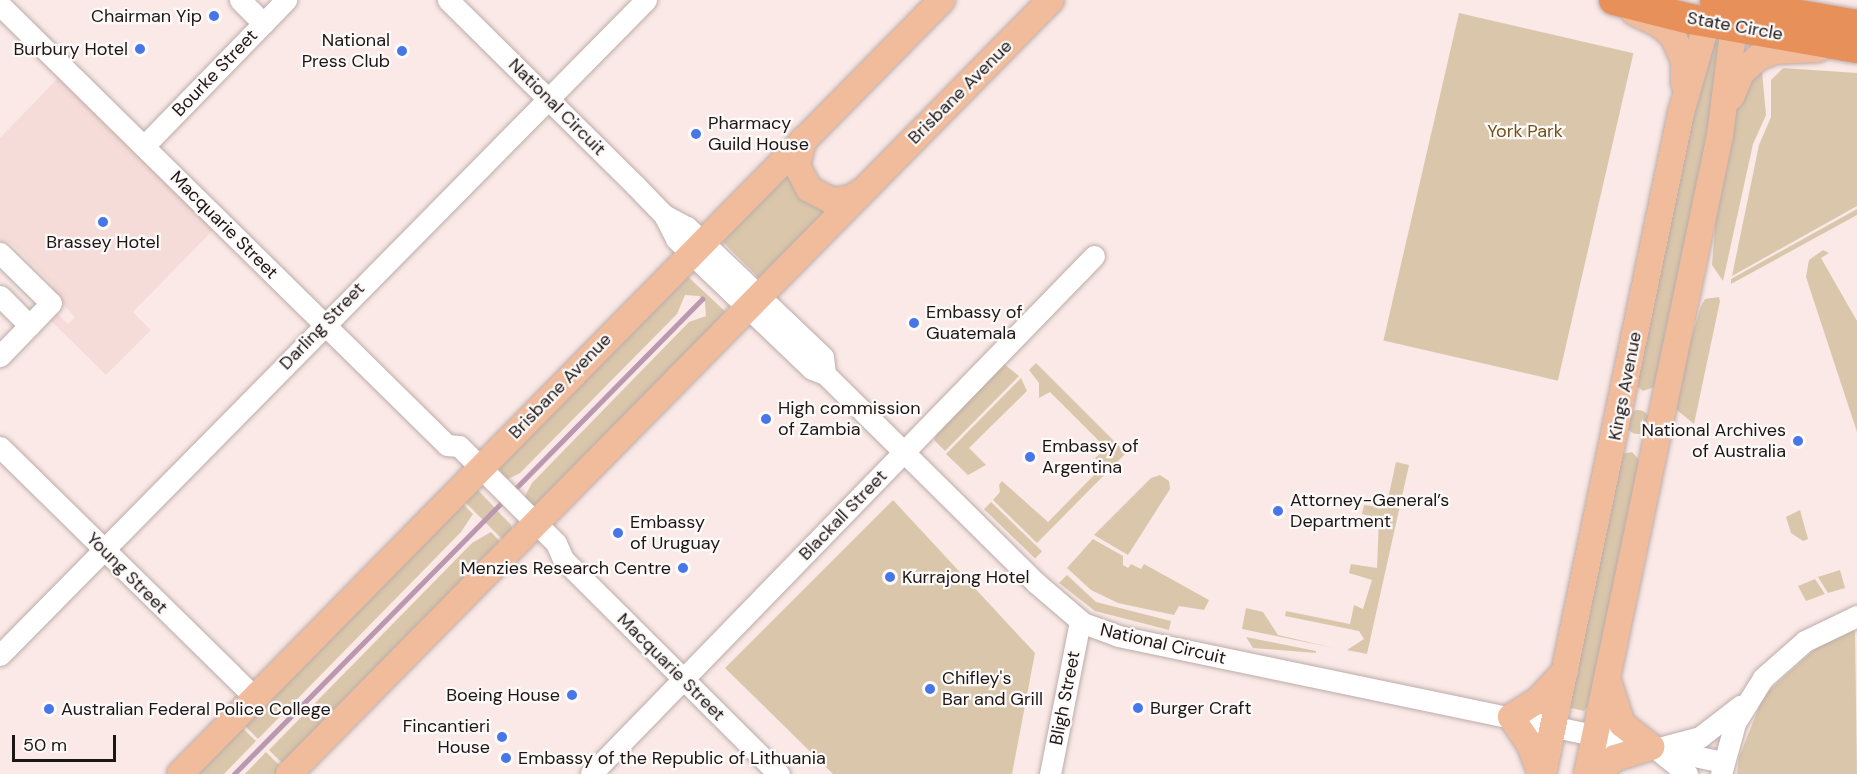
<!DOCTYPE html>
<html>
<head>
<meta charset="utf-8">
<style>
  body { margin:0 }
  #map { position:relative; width:1857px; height:774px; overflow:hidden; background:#fae9e6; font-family:"DM Sans",sans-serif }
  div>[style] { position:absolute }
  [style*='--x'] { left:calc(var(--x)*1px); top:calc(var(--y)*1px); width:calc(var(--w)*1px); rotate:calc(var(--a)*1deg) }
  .built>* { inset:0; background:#f6dcd8 }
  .green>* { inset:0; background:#dac7ab; transform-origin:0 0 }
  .round { border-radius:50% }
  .stream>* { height:4.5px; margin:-2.25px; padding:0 2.25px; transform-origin:2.25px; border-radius:2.25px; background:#ba98af }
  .roads { filter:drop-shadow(0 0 2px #bcaca9) drop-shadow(0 0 2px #bcaca9) }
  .minor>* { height:21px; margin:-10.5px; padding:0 10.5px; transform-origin:10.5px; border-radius:10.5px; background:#fff }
  .major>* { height:26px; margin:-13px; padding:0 13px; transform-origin:13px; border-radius:13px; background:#f1bc9b }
  .highway>* { height:30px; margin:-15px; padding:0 15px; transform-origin:15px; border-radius:15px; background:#e89059 }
  .dots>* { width:16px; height:16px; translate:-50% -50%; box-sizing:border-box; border:3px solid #fdfaf9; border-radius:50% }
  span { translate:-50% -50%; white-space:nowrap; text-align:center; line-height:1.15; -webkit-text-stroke:4.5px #fdfaf9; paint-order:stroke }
  .poi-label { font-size:18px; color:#1c1615 }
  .right { translate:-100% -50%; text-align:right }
  .left { translate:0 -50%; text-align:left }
  .street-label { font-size:18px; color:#1c1615 }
  .park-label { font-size:18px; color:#72511b }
  .scale { position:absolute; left:12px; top:735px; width:104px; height:27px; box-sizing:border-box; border:3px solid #1c1615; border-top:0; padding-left:8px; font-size:18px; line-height:21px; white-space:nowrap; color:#1c1615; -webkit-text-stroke:4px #fdfaf9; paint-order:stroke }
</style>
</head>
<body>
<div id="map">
  <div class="built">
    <i style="clip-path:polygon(59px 77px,214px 229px,133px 312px,151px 330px,106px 375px,48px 318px,54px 311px,68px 324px,75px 317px,55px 296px,52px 284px,11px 243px,0 242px,0 138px)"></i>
  </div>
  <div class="green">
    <i style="left:1459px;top:13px;width:179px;height:336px;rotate:13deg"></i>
    <i style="clip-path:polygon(1709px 40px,1723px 43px,1722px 68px,1654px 387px,1643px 391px,1636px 385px)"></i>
    <i style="clip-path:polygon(1761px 61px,1766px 115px,1753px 144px,1723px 281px,1712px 265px,1716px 214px,1738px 91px)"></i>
    <i style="clip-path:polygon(1783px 68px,1857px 73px,1857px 206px,1732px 276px,1759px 145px,1771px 117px,1771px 80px)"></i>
    <i style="left:793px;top:165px;width:58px;height:104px;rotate:45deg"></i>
    <i style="clip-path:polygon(1857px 209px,1857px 215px,1731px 284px,1731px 279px)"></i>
    <i style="clip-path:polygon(1823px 250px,1829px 253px,1821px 258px,1857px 321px,1857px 432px,1806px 277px,1809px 260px)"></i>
    <i style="clip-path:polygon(683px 272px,730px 316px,536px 508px,524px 498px,532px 483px,689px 322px,706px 316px,705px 302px,699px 296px,685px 295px,677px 314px,520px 473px,506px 480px,497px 466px)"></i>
    <i style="clip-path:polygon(1719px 297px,1720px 301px,1694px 424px,1677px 410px,1677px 386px,1701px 306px,1705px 299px)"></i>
    <i style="clip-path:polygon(1036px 363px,1126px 453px,1037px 543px,993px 500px,1000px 492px,999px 485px,1002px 481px,1048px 522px,1103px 466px,1095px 458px,1106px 448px,1050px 392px,1039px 398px,1039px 383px,1029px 370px)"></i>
    <i style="clip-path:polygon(1004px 364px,1019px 376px,945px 451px,934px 440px,939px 430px)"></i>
    <i style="clip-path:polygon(1021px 378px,1027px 391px,969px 448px,986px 465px,968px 475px,946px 454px)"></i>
    <i class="round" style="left:1626px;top:410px;width:24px;height:24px"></i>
    <i style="clip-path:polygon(1632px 452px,1641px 462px,1590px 703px,1584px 711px,1567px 707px,1621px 454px)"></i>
    <i style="clip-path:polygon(1396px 462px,1409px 465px,1367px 654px,1347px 650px,1364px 639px,1359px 631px,1285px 616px,1286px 611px,1350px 624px,1354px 605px,1363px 609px,1372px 580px,1349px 573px,1351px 564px,1377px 568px,1379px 518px,1362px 514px,1364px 505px,1386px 508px)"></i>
    <i style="clip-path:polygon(1160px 475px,1169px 481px,1170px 489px,1128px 555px,1094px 535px,1151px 478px)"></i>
    <i style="clip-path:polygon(476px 488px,511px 525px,513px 531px,506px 543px,461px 498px)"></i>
    <i style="clip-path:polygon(459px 500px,473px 514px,461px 532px,258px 739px,241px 722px)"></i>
    <i style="clip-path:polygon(893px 500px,1035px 653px,1012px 774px,833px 774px,725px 668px)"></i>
    <i style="left:991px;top:502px;width:71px;height:10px;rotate:44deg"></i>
    <i style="clip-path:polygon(1800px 510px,1808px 539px,1803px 541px,1791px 533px,1786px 517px)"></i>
    <i style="clip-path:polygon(491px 532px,504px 546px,284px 765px,269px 750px,472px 543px)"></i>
    <i style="clip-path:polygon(1093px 539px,1123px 556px,1123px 565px,1128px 568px,1131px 564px,1141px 569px,1144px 564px,1209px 600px,1204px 610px,1179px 606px,1174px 615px,1118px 603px,1091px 590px,1067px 568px)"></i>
    <i style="clip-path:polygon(1840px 570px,1845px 588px,1828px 593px,1818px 577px)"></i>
    <i style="clip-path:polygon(1067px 575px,1096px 602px,1171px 621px,1169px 630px,1095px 611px,1059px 583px)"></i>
    <i style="clip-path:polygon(1815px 579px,1825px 594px,1806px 601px,1798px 586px)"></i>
    <i style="clip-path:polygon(1246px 608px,1263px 612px,1278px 635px,1334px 648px,1242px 629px)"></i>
    <i style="clip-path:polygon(1855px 630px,1857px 774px,1737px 774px,1739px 757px,1764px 695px,1815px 649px)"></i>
    <i style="clip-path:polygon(1246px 637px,1316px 651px,1316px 653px,1253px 648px)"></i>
    <i style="clip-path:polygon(238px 724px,256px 741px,224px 774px,189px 774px)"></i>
    <i style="clip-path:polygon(266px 752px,282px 768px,279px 774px,245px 774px)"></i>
  </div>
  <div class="stream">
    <i style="--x:512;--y:492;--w:271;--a:-45.4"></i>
    <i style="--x:234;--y:774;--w:385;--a:-45.4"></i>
  </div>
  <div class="roads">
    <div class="minor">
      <i style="--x:240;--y:0;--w:33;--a:45"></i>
      <i style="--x:448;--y:0;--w:263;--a:44.7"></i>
      <i style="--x:635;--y:185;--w:42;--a:46"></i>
      <i style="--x:664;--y:215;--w:27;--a:63"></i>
      <i style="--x:676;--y:239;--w:188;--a:43.7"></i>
      <i style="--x:812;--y:369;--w:14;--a:21"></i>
      <i style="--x:825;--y:374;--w:296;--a:44.7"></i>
      <i style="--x:1035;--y:582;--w:63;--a:40.5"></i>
      <i style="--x:1083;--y:623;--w:37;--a:20"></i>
      <i style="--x:1118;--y:636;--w:618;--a:11.76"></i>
      <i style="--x:0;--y:5;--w:627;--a:44.55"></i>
      <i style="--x:447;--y:445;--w:12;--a:5"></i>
      <i style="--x:459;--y:446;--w:137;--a:45"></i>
      <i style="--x:556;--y:543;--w:17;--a:66"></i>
      <i style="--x:563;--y:559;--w:305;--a:44.9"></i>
      <i style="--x:144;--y:146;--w:204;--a:-45.8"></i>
      <i style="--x:664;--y:215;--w:26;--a:28"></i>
      <i style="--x:687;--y:227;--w:188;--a:43.7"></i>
      <i style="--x:823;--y:357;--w:17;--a:83"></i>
      <i style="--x:0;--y:253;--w:71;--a:44.4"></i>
      <i style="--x:51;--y:303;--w:74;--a:133.9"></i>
      <i style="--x:0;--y:296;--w:42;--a:45"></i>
      <i style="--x:0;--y:447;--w:358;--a:44.5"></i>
      <i style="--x:0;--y:655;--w:920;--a:-45.4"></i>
      <i style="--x:1663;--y:747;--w:38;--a:-15"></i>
      <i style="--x:1700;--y:737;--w:51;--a:-37.8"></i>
      <i style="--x:1659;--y:751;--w:36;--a:39"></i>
      <i style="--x:591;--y:774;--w:722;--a:-45.84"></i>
      <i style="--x:1050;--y:774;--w:156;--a:-78.9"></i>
      <i style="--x:1721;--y:774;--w:53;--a:-74.6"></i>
      <i style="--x:1735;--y:723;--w:53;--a:-58.1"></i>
      <i style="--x:1763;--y:678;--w:56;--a:-41.4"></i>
      <i style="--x:1805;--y:641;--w:58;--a:-25.7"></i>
    </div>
    <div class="major">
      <i style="--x:1634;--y:12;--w:28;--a:26"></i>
      <i style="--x:1659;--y:24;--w:18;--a:41"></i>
      <i style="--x:1673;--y:36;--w:27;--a:66"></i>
      <i style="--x:1684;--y:61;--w:22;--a:90"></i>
      <i style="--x:1731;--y:97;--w:26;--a:-67"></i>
      <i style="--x:1741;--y:73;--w:24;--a:-42"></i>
      <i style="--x:1759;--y:57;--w:17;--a:-21"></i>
      <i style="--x:1775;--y:51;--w:43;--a:-2.7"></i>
      <i style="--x:803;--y:140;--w:27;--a:103"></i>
      <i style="--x:797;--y:166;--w:26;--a:62"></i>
      <i style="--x:809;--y:189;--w:27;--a:27"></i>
      <i style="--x:833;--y:201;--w:19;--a:-9"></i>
      <i style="--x:852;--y:198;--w:10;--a:-37"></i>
      <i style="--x:1609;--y:684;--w:42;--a:72"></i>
      <i style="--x:1622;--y:724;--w:37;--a:38"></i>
      <i style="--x:180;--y:774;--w:1086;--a:-45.45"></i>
      <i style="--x:289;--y:774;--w:1086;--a:-45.45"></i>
      <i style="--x:1541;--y:774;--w:31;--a:-111"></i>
      <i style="--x:1530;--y:745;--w:34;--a:-124"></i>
      <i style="--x:1511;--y:717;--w:32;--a:-32"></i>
      <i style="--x:1538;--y:700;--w:40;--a:-47"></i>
      <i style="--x:1543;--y:774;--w:675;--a:-78.21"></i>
      <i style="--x:1681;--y:113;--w:95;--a:-74.1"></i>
      <i style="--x:1587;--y:774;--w:653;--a:-78.24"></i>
      <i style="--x:1720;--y:135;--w:111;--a:-82.7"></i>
      <i style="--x:1596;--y:774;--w:25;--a:-40"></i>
      <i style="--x:1615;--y:758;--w:38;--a:-17"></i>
    </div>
    <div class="highway">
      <i style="--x:1614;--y:0;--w:78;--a:14"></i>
      <i style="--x:1690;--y:19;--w:169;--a:9.9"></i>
      <i style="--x:1715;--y:0;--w:144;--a:10"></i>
    </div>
  </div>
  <div class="dots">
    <i style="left:214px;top:16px;background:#4776e8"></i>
    <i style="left:140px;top:49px;background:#4776e8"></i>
    <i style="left:402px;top:51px;background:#4776e8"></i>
    <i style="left:696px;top:134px;background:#4776e8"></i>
    <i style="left:103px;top:222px;background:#4776e8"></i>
    <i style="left:914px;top:323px;background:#4776e8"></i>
    <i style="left:766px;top:419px;background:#4776e8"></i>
    <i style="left:1798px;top:441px;background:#4776e8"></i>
    <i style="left:1030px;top:457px;background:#4776e8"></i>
    <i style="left:1278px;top:511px;background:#4776e8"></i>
    <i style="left:618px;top:533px;background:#4776e8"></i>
    <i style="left:683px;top:568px;background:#4776e8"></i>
    <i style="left:890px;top:577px;background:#4776e8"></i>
    <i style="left:930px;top:689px;background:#4776e8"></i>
    <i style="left:572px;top:695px;background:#4776e8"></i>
    <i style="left:1138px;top:708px;background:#4776e8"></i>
    <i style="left:49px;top:709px;background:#4776e8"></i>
    <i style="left:502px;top:737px;background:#4776e8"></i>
    <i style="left:506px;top:758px;background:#4776e8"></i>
  </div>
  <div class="poi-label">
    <span class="right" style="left:202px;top:16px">Chairman Yip</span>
    <span class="right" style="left:390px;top:51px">National<br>Press Club</span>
    <span class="right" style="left:128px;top:49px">Burbury Hotel</span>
    <span class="left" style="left:708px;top:134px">Pharmacy<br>Guild House</span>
    <span style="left:103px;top:242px">Brassey Hotel</span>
    <span class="left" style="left:926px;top:323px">Embassy of<br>Guatemala</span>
    <span class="left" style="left:778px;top:419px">High commission<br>of Zambia</span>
    <span class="right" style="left:1786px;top:441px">National Archives<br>of Australia</span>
    <span class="left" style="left:1042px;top:457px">Embassy of<br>Argentina</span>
    <span class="left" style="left:1290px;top:511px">Attorney-General’s<br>Department</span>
    <span class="left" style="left:630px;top:533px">Embassy<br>of Uruguay</span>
    <span class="right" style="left:671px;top:568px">Menzies Research Centre</span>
    <span class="left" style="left:902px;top:577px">Kurrajong Hotel</span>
    <span class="left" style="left:942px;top:689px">Chifley's<br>Bar and Grill</span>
    <span class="right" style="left:560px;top:695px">Boeing House</span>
    <span class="left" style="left:1150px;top:708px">Burger Craft</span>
    <span class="left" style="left:61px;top:709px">Australian Federal Police College</span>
    <span class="right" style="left:490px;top:737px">Fincantieri<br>House</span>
    <span class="left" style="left:518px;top:758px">Embassy of the Republic of Lithuania</span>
  </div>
  <div class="street-label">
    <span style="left:1735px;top:26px;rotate:10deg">State Circle</span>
    <span style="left:215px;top:73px;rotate:-46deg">Bourke Street</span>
    <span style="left:960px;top:92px;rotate:-45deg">Brisbane Avenue</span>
    <span style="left:557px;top:107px;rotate:45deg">National Circuit</span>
    <span style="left:224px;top:225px;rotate:45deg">Macquarie Street</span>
    <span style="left:322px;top:326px;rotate:-46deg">Darling Street</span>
    <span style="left:560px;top:386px;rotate:-46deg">Brisbane Avenue</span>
    <span style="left:1625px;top:386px;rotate:-79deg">Kings Avenue</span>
    <span style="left:843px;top:515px;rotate:-46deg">Blackall Street</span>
    <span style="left:127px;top:573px;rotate:45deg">Young Street</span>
    <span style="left:1163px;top:644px;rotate:13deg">National Circuit</span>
    <span style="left:671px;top:667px;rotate:45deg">Macquarie Street</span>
    <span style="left:1065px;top:698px;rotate:-79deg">Bligh Street</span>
  </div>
  <div class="park-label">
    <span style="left:1525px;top:131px">York Park</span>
  </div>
  <div class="scale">50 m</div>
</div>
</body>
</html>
